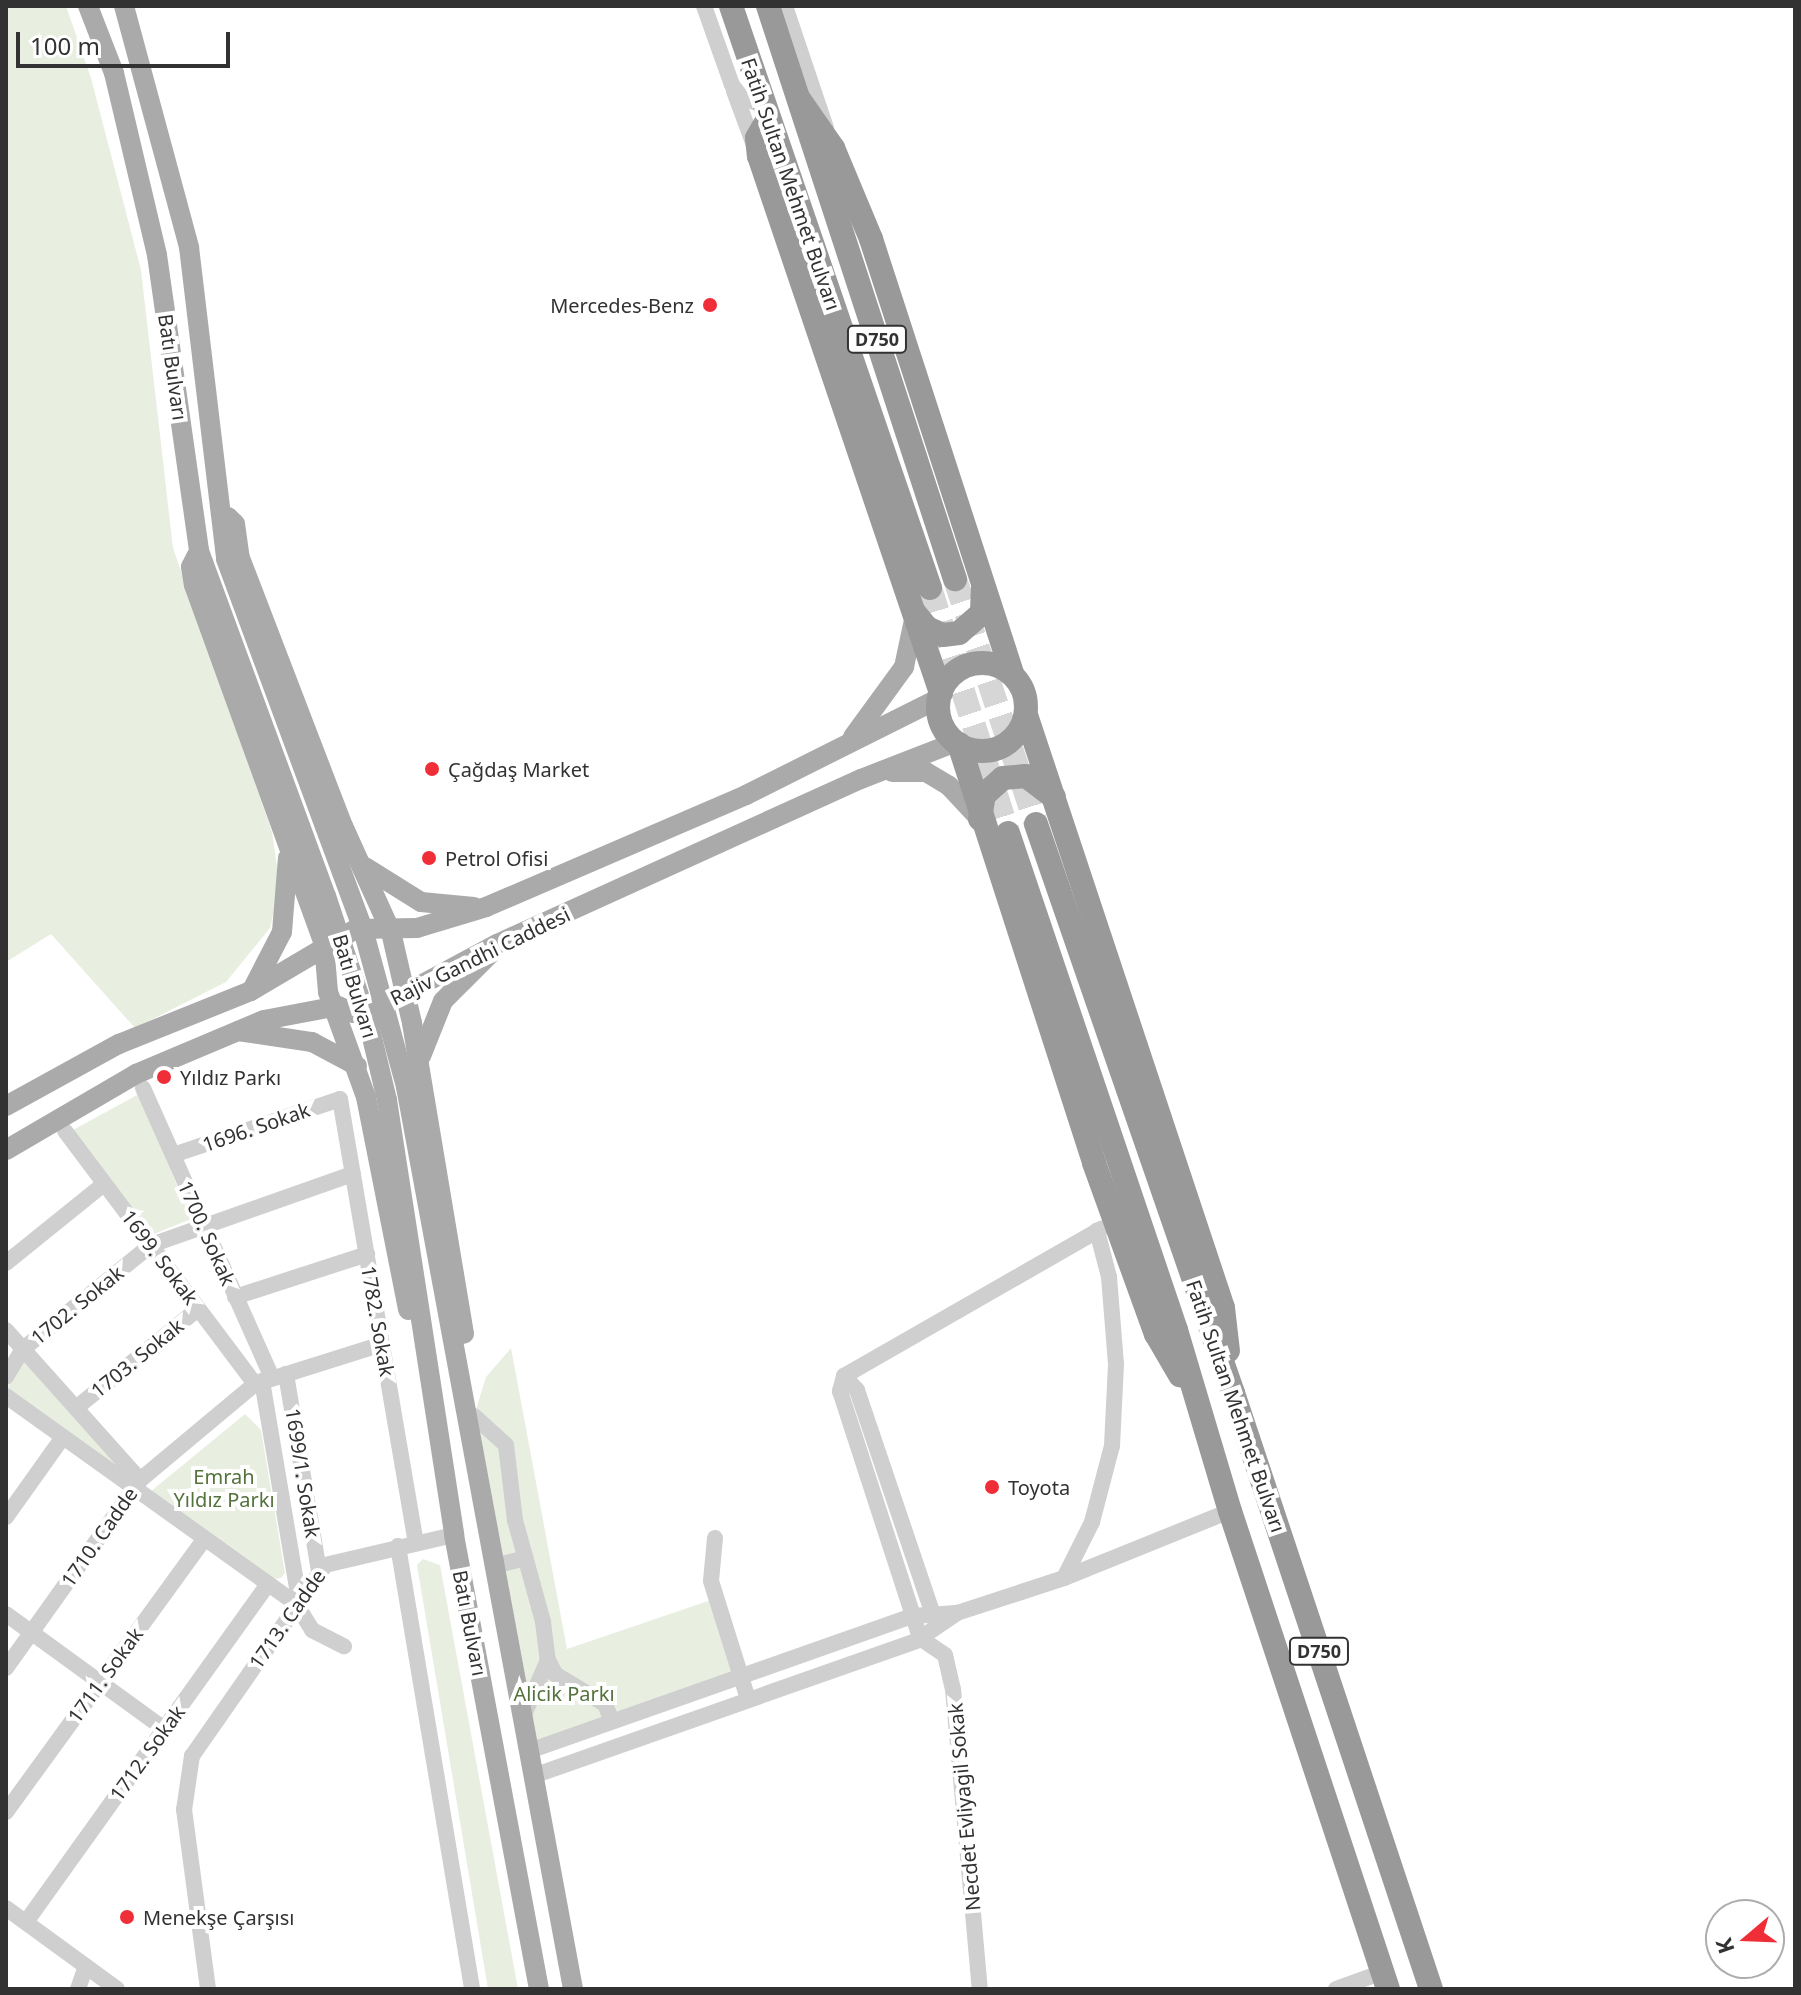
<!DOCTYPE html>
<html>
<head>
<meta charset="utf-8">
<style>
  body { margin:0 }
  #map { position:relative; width:1801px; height:1995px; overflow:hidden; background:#fff; font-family:"Noto Sans",sans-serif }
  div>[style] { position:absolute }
  .green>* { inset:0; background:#e8efe0 }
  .highway-tunnel>* { height:24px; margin-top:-12px; transform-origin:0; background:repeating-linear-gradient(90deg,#d6d6d6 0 24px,transparent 0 36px) }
  .minor>* { height:16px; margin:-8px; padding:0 8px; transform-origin:8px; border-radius:8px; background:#cfcfcf }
  .major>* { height:20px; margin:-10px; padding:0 10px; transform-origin:10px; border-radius:10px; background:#aaa }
  .highway>* { height:24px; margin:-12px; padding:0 12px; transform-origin:12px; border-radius:12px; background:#999 }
  .highway>.ring { margin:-12px; padding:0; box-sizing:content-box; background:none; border:24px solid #999; border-radius:50% }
  .dots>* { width:22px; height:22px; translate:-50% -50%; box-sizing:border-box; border:4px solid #fff; border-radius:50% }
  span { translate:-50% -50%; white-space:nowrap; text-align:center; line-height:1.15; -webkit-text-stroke:8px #fff; paint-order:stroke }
  .shield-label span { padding:2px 6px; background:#fff; border:2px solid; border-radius:6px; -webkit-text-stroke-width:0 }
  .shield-label { font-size:18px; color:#323232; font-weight:700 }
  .street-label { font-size:20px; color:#323232 }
  .poi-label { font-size:20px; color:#323232 }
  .right { translate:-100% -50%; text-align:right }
  .left { translate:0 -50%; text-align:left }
  .park-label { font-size:20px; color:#54723c }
  .frame { position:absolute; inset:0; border:8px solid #323232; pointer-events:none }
  .north { position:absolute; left:1705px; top:1899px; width:80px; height:80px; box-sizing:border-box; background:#fff; border:2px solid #adadad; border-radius:50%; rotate:251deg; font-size:22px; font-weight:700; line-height:32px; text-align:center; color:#323232 }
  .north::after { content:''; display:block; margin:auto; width:28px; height:36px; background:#f02e38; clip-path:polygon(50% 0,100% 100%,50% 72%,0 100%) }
  .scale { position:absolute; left:16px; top:32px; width:214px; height:36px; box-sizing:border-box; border:4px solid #323232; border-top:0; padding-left:10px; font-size:24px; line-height:28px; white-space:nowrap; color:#323232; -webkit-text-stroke:6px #fff; paint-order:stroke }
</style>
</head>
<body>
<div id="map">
  <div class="green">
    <i style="clip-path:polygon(6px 6px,66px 6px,91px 78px,141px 270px,173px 548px,272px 832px,280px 887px,270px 928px,226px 982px,135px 1028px,51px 934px,6px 962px)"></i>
    <i style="clip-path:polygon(139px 1094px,191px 1219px,149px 1236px,71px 1131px)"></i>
    <i style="clip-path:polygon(511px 1348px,567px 1649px,714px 1599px,741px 1677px,529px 1751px,474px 1416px,486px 1377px)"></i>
    <i style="clip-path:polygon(23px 1358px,124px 1474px,6px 1391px)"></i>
    <i style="clip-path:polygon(245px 1414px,261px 1430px,285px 1573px,281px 1578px,274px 1579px,150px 1492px)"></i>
    <i style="clip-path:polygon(423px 1559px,440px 1565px,518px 1989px,488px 1989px,417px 1565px)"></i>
  </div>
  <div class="highway-tunnel">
    <i style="left:955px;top:579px;width:258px;rotate:71.7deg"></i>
    <i style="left:930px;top:588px;width:257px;rotate:72.3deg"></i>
  </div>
  <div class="minor">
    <i style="left:704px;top:6px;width:84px;rotate:70.5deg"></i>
    <i style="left:732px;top:85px;width:16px;rotate:52deg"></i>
    <i style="left:742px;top:98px;width:22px;rotate:18deg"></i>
    <i style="left:785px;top:6px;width:129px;rotate:71.4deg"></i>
    <i style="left:734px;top:91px;width:61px;rotate:69.8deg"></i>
    <i style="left:143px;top:1088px;width:317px;rotate:66deg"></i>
    <i style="left:65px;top:1131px;width:316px;rotate:53.1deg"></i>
    <i style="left:173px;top:1155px;width:176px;rotate:-18.5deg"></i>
    <i style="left:340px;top:1099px;width:450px;rotate:80.3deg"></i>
    <i style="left:6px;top:1263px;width:126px;rotate:-38.9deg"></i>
    <i style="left:235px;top:1297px;width:139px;rotate:-18deg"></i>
    <i style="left:6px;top:1330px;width:201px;rotate:48.2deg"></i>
    <i style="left:286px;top:1374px;width:200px;rotate:80.5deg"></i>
    <i style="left:844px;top:1376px;width:16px;rotate:105deg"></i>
    <i style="left:840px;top:1391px;width:237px;rotate:72deg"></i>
    <i style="left:913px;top:1616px;width:23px;rotate:72deg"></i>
    <i style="left:920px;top:1638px;width:30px;rotate:34deg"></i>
    <i style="left:945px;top:1655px;width:35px;rotate:77deg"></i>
    <i style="left:953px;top:1689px;width:301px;rotate:84.9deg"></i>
    <i style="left:844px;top:1376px;width:297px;rotate:-29.8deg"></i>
    <i style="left:844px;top:1376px;width:19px;rotate:47deg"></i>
    <i style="left:857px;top:1390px;width:247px;rotate:71.3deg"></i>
    <i style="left:6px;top:1377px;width:33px;rotate:-59deg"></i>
    <i style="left:23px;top:1349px;width:165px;rotate:-39.1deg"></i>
    <i style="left:151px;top:1245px;width:214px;rotate:-19.4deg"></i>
    <i style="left:262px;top:1381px;width:221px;rotate:80.4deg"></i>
    <i style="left:6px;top:1396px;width:357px;rotate:35.6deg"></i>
    <i style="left:296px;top:1604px;width:31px;rotate:58deg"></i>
    <i style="left:312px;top:1630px;width:36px;rotate:27deg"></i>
    <i style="left:76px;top:1408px;width:157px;rotate:-39.1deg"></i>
    <i style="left:474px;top:1416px;width:43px;rotate:42.2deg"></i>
    <i style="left:506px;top:1445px;width:76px;rotate:83.2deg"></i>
    <i style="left:515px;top:1520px;width:106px;rotate:74.6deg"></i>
    <i style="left:543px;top:1622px;width:38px;rotate:83deg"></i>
    <i style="left:548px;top:1660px;width:16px;rotate:63deg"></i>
    <i style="left:555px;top:1674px;width:58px;rotate:31deg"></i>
    <i style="left:605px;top:1704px;width:18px;rotate:68deg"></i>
    <i style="left:6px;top:1517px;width:98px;rotate:-54.5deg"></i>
    <i style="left:715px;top:1538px;width:43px;rotate:95.3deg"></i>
    <i style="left:711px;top:1581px;width:124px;rotate:72.6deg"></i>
    <i style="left:398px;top:1546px;width:449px;rotate:80.5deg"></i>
    <i style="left:494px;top:1566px;width:32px;rotate:-14deg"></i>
    <i style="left:1064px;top:1578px;width:63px;rotate:-63.4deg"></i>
    <i style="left:1092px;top:1522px;width:79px;rotate:-75.3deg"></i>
    <i style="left:1112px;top:1446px;width:82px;rotate:-87.2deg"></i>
    <i style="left:1116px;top:1364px;width:87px;rotate:-94.6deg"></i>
    <i style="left:1109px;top:1277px;width:48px;rotate:-104.6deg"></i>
    <i style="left:6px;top:1614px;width:195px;rotate:36deg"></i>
    <i style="left:6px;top:1668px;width:231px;rotate:-54.5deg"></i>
    <i style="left:140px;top:1480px;width:150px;rotate:-39.9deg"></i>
    <i style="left:255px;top:1384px;width:133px;rotate:-17.5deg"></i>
    <i style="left:523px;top:1717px;width:62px;rotate:-66.3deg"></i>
    <i style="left:529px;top:1751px;width:407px;rotate:-19.4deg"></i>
    <i style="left:913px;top:1616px;width:43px;rotate:-4deg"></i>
    <i style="left:533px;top:1776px;width:406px;rotate:-19.4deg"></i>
    <i style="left:916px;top:1641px;width:50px;rotate:-34.3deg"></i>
    <i style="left:957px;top:1613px;width:113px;rotate:-18.1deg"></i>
    <i style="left:1064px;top:1578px;width:179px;rotate:-22deg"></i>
    <i style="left:6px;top:1812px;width:337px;rotate:-54deg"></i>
    <i style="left:6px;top:1908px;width:137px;rotate:36.1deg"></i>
    <i style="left:26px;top:1922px;width:416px;rotate:-54.4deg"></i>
    <i style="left:78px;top:1989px;width:24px;rotate:-71deg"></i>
    <i style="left:208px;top:1989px;width:181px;rotate:-97.6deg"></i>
    <i style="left:184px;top:1810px;width:55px;rotate:-81.6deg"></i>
    <i style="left:192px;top:1756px;width:233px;rotate:-55.1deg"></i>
    <i style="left:325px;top:1565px;width:132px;rotate:-13.1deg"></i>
    <i style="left:1336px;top:1989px;width:50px;rotate:-19.9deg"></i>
  </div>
  <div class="major">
    <i style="left:88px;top:6px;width:72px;rotate:68.8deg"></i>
    <i style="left:114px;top:73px;width:187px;rotate:76.7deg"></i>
    <i style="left:157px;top:255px;width:299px;rotate:81.9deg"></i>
    <i style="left:199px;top:551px;width:368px;rotate:69.8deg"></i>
    <i style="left:326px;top:896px;width:136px;rotate:71.6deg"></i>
    <i style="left:369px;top:1025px;width:77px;rotate:76.5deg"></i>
    <i style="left:387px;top:1100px;width:440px;rotate:81.2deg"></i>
    <i style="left:454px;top:1535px;width:462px;rotate:79.4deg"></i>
    <i style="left:124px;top:6px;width:250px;rotate:74.9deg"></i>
    <i style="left:189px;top:247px;width:314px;rotate:83.2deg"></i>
    <i style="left:226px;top:559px;width:399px;rotate:69.7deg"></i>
    <i style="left:364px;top:933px;width:160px;rotate:74.7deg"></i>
    <i style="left:406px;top:1087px;width:917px;rotate:79.51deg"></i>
    <i style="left:228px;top:517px;width:10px;rotate:45deg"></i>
    <i style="left:235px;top:524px;width:34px;rotate:82deg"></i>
    <i style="left:240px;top:558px;width:287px;rotate:69deg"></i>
    <i style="left:343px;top:826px;width:116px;rotate:65.6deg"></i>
    <i style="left:391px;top:932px;width:93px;rotate:77deg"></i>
    <i style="left:412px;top:1023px;width:315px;rotate:80.5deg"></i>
    <i style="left:197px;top:555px;width:13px;rotate:117deg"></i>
    <i style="left:191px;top:567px;width:18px;rotate:81deg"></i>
    <i style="left:194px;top:585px;width:383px;rotate:70.1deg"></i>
    <i style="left:324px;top:945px;width:47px;rotate:85.1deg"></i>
    <i style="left:328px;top:992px;width:112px;rotate:70.1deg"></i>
    <i style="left:366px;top:1097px;width:217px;rotate:78.8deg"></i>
    <i style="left:853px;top:737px;width:87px;rotate:-53.9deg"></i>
    <i style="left:904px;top:667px;width:48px;rotate:-78deg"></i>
    <i style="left:892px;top:772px;width:34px"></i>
    <i style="left:926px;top:772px;width:27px;rotate:31deg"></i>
    <i style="left:949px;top:786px;width:45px;rotate:46.8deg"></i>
    <i style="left:365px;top:867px;width:66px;rotate:32deg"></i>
    <i style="left:421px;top:902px;width:53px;rotate:5.4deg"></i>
    <i style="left:252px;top:990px;width:65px;rotate:-62.7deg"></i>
    <i style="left:282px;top:932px;width:74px;rotate:-85.4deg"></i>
    <i style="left:238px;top:1031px;width:75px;rotate:8.5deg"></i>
    <i style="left:312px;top:1042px;width:51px;rotate:28.1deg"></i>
    <i style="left:421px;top:1056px;width:59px;rotate:-68.2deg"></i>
    <i style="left:443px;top:1001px;width:68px;rotate:-45deg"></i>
    <i style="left:6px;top:1106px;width:129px;rotate:-28.8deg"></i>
    <i style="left:119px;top:1044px;width:142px;rotate:-21.9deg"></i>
    <i style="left:251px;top:991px;width:122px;rotate:-30.6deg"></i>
    <i style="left:356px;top:929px;width:61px;rotate:-0.9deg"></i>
    <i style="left:417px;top:928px;width:72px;rotate:-16.9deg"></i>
    <i style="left:486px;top:907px;width:283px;rotate:-23.3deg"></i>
    <i style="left:746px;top:795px;width:215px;rotate:-26.6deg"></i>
    <i style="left:6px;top:1150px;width:151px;rotate:-30.3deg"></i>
    <i style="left:136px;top:1074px;width:139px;rotate:-22.9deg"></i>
    <i style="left:264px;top:1020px;width:75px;rotate:-10.7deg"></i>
    <i style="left:338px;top:1006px;width:17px;rotate:24deg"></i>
    <i style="left:354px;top:1013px;width:25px;rotate:-12deg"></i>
    <i style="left:378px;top:1008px;width:135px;rotate:-28.3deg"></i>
    <i style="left:497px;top:944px;width:400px;rotate:-24.4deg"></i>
    <i style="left:861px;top:779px;width:102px;rotate:-21.3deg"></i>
  </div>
  <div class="highway">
    <i style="left:731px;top:6px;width:615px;rotate:71.12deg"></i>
    <i style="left:768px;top:6px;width:603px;rotate:71.93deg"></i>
    <i style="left:799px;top:99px;width:60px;rotate:55.2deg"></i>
    <i style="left:833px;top:148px;width:99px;rotate:67.3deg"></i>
    <i style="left:871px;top:239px;width:457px;rotate:72deg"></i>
    <i style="left:768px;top:119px;width:22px;rotate:120deg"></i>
    <i style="left:757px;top:138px;width:18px;rotate:84deg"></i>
    <i style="left:759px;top:156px;width:567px;rotate:71.28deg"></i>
    <i style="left:914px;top:612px;width:21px;rotate:51deg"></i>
    <i style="left:927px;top:628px;width:17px;rotate:24deg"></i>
    <i style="left:943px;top:635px;width:16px;rotate:-7deg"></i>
    <i style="left:959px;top:633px;width:30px;rotate:-41deg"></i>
    <i style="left:982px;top:613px;width:25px;rotate:-88deg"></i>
    <i class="ring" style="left:938px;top:663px;width:64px;height:64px"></i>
    <i style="left:1026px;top:715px;width:625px;rotate:71.62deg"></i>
    <i style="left:1223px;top:1308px;width:43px;rotate:83.4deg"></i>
    <i style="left:959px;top:744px;width:440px;rotate:72.1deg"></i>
    <i style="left:1094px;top:1163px;width:182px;rotate:70.1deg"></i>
    <i style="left:1156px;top:1334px;width:48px;rotate:59.7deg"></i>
    <i style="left:980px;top:819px;width:24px;rotate:-81deg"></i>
    <i style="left:984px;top:795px;width:25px;rotate:-42deg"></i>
    <i style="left:1003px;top:778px;width:23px;rotate:-5deg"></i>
    <i style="left:1026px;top:776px;width:35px;rotate:37deg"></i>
    <i style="left:1036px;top:824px;width:602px;rotate:70.9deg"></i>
    <i style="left:1233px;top:1393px;width:628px;rotate:71.62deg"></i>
    <i style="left:1008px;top:833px;width:525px;rotate:71.32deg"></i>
    <i style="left:1176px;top:1330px;width:189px;rotate:73.4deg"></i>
    <i style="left:1230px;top:1511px;width:503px;rotate:71.71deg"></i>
  </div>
  <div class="dots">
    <i style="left:710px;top:305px;background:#f02e38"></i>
    <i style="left:432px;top:769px;background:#f02e38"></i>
    <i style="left:429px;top:858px;background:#f02e38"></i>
    <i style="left:164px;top:1077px;background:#f02e38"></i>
    <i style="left:992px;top:1487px;background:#f02e38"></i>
    <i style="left:127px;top:1917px;background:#f02e38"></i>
  </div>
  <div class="shield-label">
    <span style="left:877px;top:339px">D750</span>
    <span style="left:1319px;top:1651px">D750</span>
  </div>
  <div class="street-label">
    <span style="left:791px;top:184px;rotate:71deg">Fatih Sultan Mehmet Bulvarı</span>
    <span style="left:173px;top:367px;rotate:82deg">Batı Bulvarı</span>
    <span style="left:480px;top:956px;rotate:-26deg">Rajiv Gandhi Caddesi</span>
    <span style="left:355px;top:986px;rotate:73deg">Batı Bulvarı</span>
    <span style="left:256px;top:1127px;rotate:-19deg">1696. Sokak</span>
    <span style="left:207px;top:1233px;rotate:66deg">1700. Sokak</span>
    <span style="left:160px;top:1257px;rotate:53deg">1699. Sokak</span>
    <span style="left:77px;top:1305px;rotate:-39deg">1702. Sokak</span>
    <span style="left:378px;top:1321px;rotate:80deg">1782. Sokak</span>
    <span style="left:137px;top:1358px;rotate:-39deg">1703. Sokak</span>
    <span style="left:1236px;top:1406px;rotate:71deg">Fatih Sultan Mehmet Bulvarı</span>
    <span style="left:303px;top:1473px;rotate:81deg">1699/1. Sokak</span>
    <span style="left:99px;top:1537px;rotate:-55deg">1710. Cadde</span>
    <span style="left:287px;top:1619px;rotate:-55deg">1713. Cadde</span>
    <span style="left:470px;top:1623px;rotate:79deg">Batı Bulvarı</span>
    <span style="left:105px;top:1675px;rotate:-54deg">1711. Sokak</span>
    <span style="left:147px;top:1753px;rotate:-54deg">1712. Sokak</span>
    <span style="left:964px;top:1807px;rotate:-95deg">Necdet Evliyagil Sokak</span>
  </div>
  <div class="poi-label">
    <span class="right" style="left:694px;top:305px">Mercedes-Benz</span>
    <span class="left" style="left:448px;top:769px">Çağdaş Market</span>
    <span class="left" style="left:445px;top:858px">Petrol Ofisi</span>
    <span class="left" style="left:180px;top:1077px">Yıldız Parkı</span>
    <span class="left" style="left:1008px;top:1487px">Toyota</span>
    <span class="left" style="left:143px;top:1917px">Menekşe Çarşısı</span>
  </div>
  <div class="park-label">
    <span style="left:224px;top:1488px">Emrah<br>Yıldız Parkı</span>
    <span style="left:564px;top:1693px">Alicik Parkı</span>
  </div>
  <div class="frame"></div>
  <div class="north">K</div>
  <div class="scale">100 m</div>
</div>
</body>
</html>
